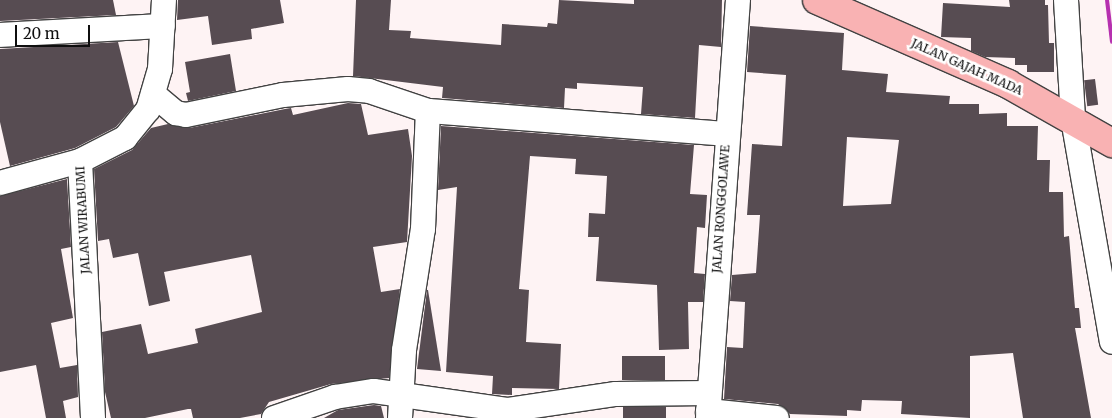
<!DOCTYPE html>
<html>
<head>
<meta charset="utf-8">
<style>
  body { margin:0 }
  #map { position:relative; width:1112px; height:418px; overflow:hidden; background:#fef3f4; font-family:Merriweather,serif }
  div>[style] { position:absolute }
  .building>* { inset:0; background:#574c52; transform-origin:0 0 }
  .roads { filter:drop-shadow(1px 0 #424242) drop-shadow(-1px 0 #424242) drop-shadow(0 1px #424242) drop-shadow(0 -1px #424242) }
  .street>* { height:24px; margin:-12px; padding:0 12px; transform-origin:12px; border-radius:12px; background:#fff }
  .secondary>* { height:28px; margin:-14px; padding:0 14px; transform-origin:14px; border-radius:14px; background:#f9b2b3 }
  .rail>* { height:4px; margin:-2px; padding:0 2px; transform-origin:2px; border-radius:2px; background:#b630af }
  span { translate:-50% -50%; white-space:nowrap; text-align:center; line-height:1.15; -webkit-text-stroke:5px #fff; paint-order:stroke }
  .street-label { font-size:12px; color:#0f0f0f }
  .scale { position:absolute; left:15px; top:25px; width:75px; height:22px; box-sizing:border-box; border:2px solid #0f0f0f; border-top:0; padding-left:6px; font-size:15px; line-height:18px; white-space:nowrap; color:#0f0f0f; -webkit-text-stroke:4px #fff; paint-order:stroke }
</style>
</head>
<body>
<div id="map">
  <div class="building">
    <i style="clip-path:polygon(0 0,113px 0,116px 15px,0 21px)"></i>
    <i style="clip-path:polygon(178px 0,280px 0,284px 23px,251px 29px,252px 39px,212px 45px,208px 16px,177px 20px)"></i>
    <i style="clip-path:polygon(356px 0,391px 0,389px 30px,411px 31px,410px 38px,501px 45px,502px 24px,547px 27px,548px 23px,557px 24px,559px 0,634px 4px,634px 0,722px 0,721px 47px,699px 45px,695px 118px,641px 114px,643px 87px,577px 83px,577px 89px,565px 88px,564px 108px,442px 98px,443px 87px,353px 76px)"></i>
    <i style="clip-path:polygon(1009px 0,1045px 0,1045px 5px,1048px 5px,1049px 43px,1054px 43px,1054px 72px,1027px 72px,1027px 65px,1015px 65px,1015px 58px,985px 57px,971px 51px,971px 38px,941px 37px,943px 3px,1010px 7px)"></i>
    <i style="clip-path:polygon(evenodd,750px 26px,844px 33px,842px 70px,888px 74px,886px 92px,950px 96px,949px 104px,979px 104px,979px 114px,1007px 113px,1007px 126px,1038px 126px,1037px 160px,1050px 160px,1049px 192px,1063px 192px,1064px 237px,1069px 236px,1075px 308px,1079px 308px,1081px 328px,1075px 328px,1091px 418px,1023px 418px,1013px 353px,970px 356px,970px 418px,901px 414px,902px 401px,862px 400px,861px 411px,847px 410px,847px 416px,790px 414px,778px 404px,724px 399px,727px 347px,743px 348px,745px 302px,730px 301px,732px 275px,756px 273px,760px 215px,747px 215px,752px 144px,782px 146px,786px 75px,747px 72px,750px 26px,847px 137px,899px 140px,891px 204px,843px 206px,847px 137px)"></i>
    <i style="clip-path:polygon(118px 42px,134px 106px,116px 127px,75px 148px,10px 166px,0 122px,0 49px)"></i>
    <i style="clip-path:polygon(230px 54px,236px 91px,188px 101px,186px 93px,190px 92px,185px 62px)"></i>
    <i style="left:1095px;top:79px;width:26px;height:11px;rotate:83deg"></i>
    <i style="clip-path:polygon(348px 103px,361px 104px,368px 135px,408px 129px,412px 156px,407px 242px,373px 247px,381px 292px,400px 289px,389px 378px,331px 384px,269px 402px,261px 414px,240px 418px,193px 418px,191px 409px,188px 409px,145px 418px,111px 418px,105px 392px,102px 332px,141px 324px,148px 354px,198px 343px,195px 329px,262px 312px,251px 255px,164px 272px,170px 301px,149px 306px,138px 253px,113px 258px,109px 239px,98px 241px,94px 169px,132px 150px,151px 128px,168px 124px,189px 128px,285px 109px,291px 108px,293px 115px)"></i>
    <i style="clip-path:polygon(441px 126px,694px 145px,690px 194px,707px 195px,705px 228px,697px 227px,694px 273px,705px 274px,703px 302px,688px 302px,689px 349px,659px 350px,657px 285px,596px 281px,599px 237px,588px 237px,589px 213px,605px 214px,607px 176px,575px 174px,576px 159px,530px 156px,519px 289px,529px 290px,526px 342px,561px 344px,559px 389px,512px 388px,512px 395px,492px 394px,493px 376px,446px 372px,457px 187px,438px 190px)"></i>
    <i style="clip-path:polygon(67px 179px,71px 247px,61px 249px,73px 318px,51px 323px,60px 368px,77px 365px,78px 397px,63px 401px,66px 418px,46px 418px,36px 365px,0 372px,0 196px)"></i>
    <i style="clip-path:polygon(427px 290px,428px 290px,441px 371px,417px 369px)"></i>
    <i style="left:622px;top:356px;width:43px;height:24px"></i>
    <i style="clip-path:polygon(374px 405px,381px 406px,384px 418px,324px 418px,338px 410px)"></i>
    <i style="left:666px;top:407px;width:11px;height:43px;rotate:90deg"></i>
  </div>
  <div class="roads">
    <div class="street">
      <i style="left:1066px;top:0;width:119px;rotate:86.6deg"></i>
      <i style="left:1073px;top:119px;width:226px;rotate:80.1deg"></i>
      <i style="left:0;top:35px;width:163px;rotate:-3.2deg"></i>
      <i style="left:153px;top:94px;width:30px;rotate:40deg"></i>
      <i style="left:176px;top:113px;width:10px;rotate:11deg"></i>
      <i style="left:186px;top:115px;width:99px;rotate:-11.7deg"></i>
      <i style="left:283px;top:95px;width:65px;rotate:-5.3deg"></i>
      <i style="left:348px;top:89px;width:21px;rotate:5deg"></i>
      <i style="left:369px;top:91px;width:62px;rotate:18.7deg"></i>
      <i style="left:428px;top:111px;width:299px;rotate:4.4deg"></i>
      <i style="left:0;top:183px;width:83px;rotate:-15.4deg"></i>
      <i style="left:708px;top:411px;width:69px;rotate:5.8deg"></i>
      <i style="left:93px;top:418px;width:257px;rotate:-92.9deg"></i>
      <i style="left:80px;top:161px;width:51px;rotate:-27.1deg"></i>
      <i style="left:125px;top:138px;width:36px;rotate:-51deg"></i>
      <i style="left:148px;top:110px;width:43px;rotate:-73.7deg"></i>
      <i style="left:160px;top:69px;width:69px;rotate:-86.7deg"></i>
      <i style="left:274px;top:418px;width:65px;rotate:-19deg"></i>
      <i style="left:335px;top:397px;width:39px;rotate:-9deg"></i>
      <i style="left:374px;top:391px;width:134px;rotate:8.1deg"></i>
      <i style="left:507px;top:410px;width:110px;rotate:-8.4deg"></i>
      <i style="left:616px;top:394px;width:93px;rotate:-0.6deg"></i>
      <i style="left:400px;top:418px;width:68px;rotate:-86.6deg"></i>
      <i style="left:404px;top:350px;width:122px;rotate:-81.1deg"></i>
      <i style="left:423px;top:229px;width:118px;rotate:-87.6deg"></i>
      <i style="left:708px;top:418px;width:419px;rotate:-85.9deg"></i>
    </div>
    <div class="secondary">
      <i style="left:817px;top:0;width:209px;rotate:23.7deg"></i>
      <i style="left:1008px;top:84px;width:120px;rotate:29.6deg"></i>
    </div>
  </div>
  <div class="rail">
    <i style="left:1107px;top:0;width:42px;rotate:83.2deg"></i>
  </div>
  <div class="street-label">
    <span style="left:967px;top:67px;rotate:24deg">JALAN GAJAH MADA</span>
    <span style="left:721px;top:209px;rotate:-86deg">JALAN RONGGOLAWE</span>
    <span style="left:83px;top:220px;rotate:-93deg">JALAN WIRABUMI</span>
  </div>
  <div class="scale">20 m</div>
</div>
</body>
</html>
